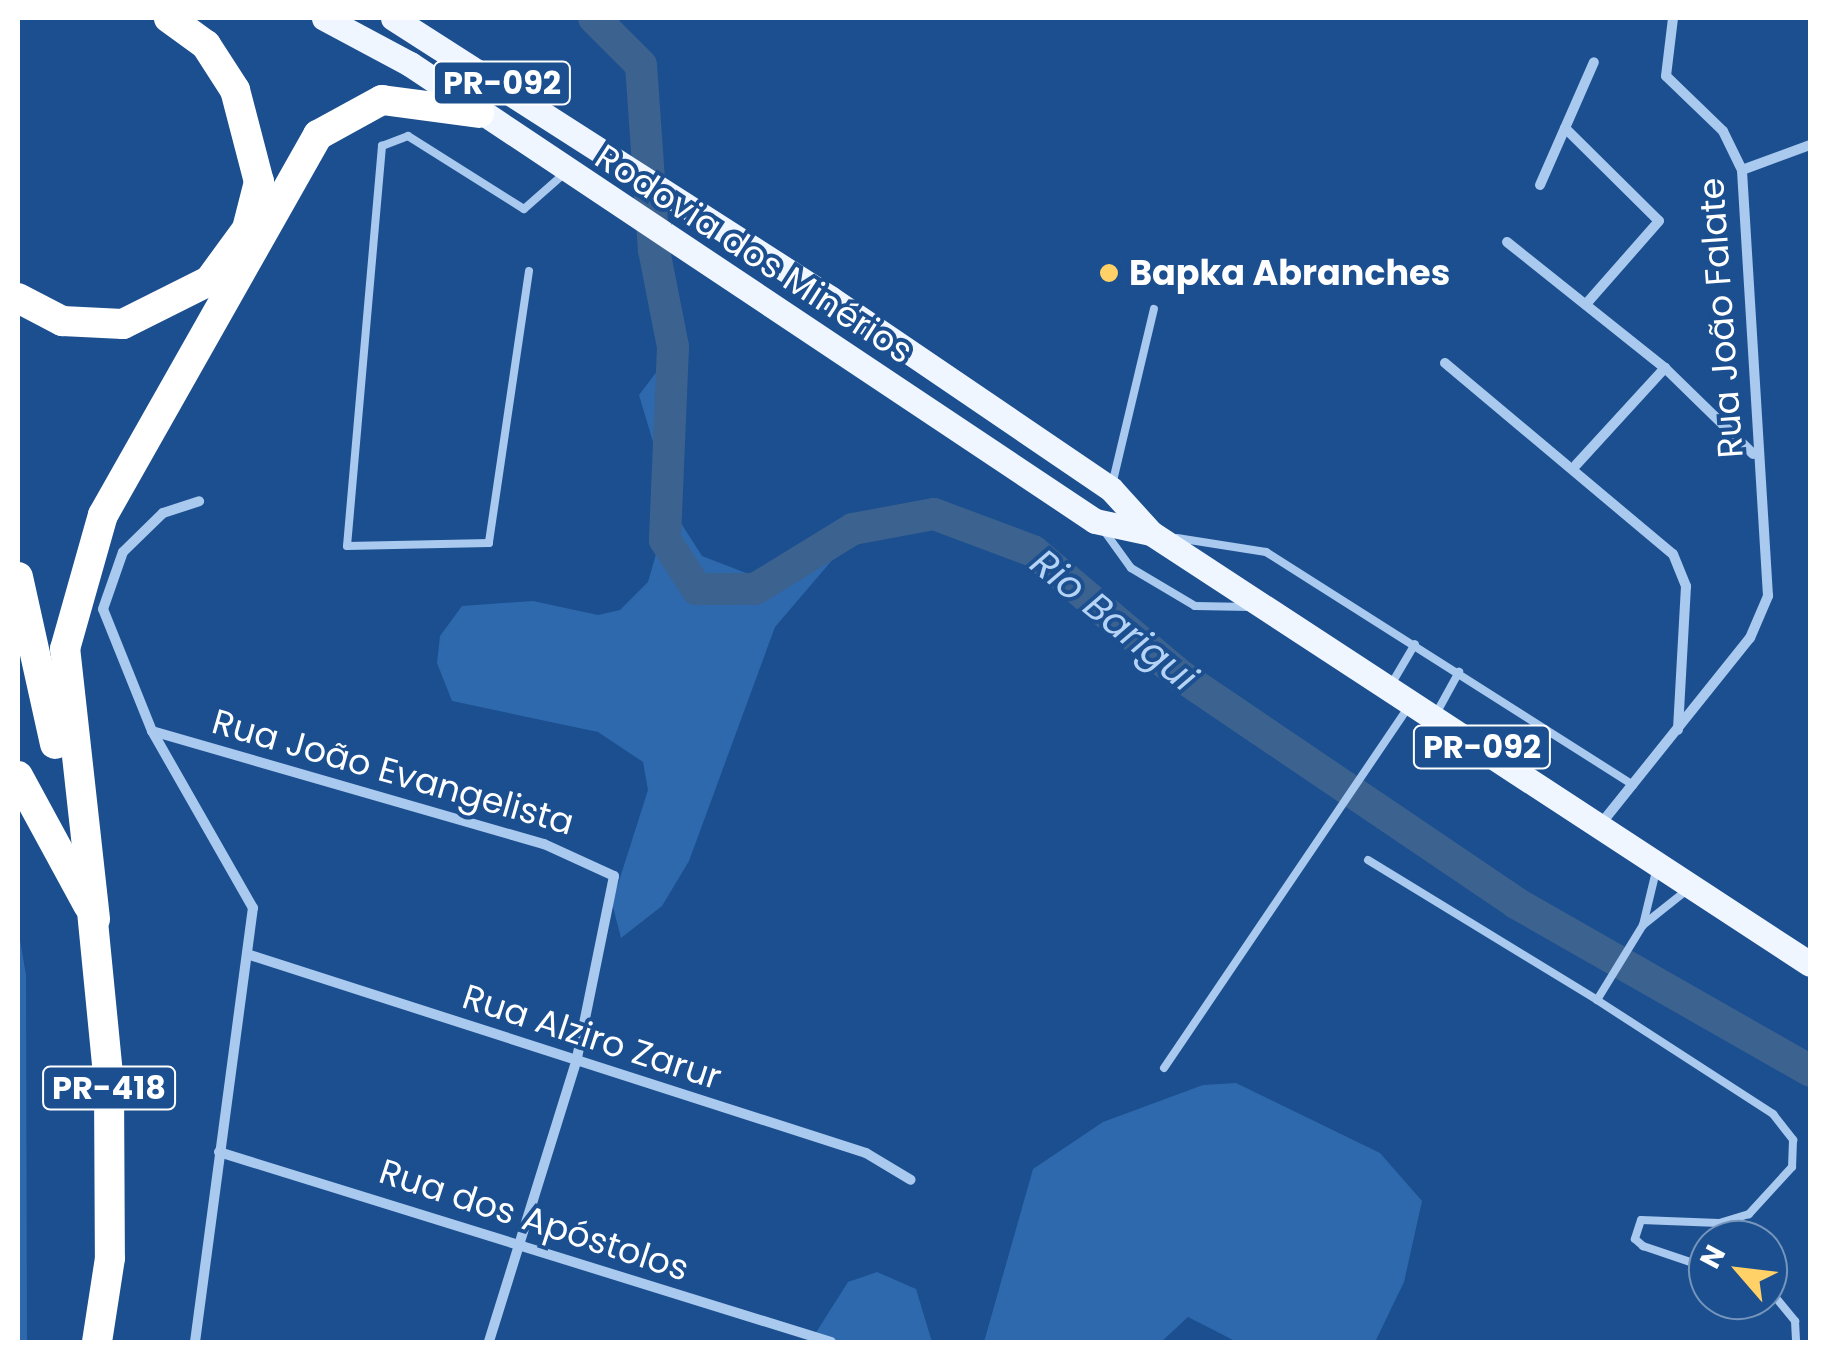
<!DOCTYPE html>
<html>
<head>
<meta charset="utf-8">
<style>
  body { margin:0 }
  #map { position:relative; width:1828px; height:1360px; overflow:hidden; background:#1b4f8f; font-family:Poppins,sans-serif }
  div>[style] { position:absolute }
  .green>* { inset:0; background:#2e69ad }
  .river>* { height:32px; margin:-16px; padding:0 16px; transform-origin:16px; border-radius:16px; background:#3c6290 }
  .lane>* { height:8px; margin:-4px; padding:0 4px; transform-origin:4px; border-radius:4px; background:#a9c9ee }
  .street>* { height:10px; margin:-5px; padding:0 5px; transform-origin:5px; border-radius:5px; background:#a9c9ee }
  .primary>* { height:25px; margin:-12.5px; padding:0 12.5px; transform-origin:12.5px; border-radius:12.5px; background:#f0f6ff }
  .highway>* { height:30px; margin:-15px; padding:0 15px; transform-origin:15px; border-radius:15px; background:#fff }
  .dots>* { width:28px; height:28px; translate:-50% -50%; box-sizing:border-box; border:5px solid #1b4f8f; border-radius:50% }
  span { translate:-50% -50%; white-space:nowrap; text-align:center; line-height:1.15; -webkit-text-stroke:8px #1b4f8f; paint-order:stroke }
  .shield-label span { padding:2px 8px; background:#1b4f8f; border:2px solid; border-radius:8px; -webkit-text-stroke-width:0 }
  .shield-label { font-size:32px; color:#fff; font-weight:700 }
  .street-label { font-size:35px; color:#fff }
  .poi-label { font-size:35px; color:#fff; font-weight:700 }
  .left { translate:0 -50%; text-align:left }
  .water-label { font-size:38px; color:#b5d3f5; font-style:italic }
  .frame { position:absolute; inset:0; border:20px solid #fff; pointer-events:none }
  .north { position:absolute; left:1688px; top:1220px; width:100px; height:100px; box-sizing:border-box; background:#1b4f8f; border:2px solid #7695bc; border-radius:50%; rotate:298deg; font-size:28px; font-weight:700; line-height:40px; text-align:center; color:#fff }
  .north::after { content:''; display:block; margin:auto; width:35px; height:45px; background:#ffd166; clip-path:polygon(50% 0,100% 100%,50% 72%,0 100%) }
</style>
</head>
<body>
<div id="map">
  <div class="green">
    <i style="clip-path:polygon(683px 363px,672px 509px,702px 556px,759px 578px,869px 517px,775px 627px,689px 861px,662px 906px,621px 938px,612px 903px,648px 790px,643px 762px,598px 732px,452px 701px,437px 663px,440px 636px,462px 606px,533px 601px,598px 615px,620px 610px,648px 582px,671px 502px,639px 395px,661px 366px)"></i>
    <i style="clip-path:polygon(18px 928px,26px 975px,27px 1342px,18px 1342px)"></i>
    <i style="clip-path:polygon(1236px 1083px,1380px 1153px,1422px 1201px,1404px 1282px,1375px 1342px,1237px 1342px,1188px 1317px,1161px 1342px,984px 1342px,1033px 1169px,1103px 1122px,1203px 1085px)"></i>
    <i style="clip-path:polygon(877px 1272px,916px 1289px,932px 1342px,810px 1342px,848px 1282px)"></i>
  </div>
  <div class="river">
    <i style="left:594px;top:18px;width:66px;rotate:45deg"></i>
    <i style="left:641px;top:65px;width:185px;rotate:86deg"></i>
    <i style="left:654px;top:250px;width:99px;rotate:78.9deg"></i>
    <i style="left:673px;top:347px;width:193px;rotate:92.4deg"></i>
    <i style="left:665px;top:540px;width:59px;rotate:56.9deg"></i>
    <i style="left:697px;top:589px;width:58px"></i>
    <i style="left:755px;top:589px;width:115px;rotate:-31.5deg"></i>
    <i style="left:853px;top:529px;width:82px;rotate:-10.5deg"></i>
    <i style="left:934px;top:514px;width:106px;rotate:20.5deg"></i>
    <i style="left:1033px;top:551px;width:194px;rotate:40.2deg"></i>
    <i style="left:1181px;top:676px;width:405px;rotate:34.1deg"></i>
    <i style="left:1516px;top:903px;width:339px;rotate:29.7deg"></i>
  </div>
  <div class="lane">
    <i style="left:529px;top:271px;width:275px;rotate:98.4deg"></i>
    <i style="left:489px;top:543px;width:142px;rotate:178.8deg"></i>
    <i style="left:347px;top:546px;width:402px;rotate:-85deg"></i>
    <i style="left:382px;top:146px;width:28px;rotate:-21deg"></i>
    <i style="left:408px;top:136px;width:137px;rotate:32.2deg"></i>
    <i style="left:524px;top:209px;width:56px;rotate:-41.4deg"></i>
    <i style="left:1112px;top:485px;width:181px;rotate:-76.6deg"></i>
    <i style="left:1105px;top:532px;width:44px;rotate:54.2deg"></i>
    <i style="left:1131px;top:568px;width:74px;rotate:30.7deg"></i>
    <i style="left:1195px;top:606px;width:55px;rotate:1deg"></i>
    <i style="left:1177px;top:538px;width:90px;rotate:8.9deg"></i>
    <i style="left:1266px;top:552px;width:435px;rotate:32.4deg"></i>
    <i style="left:1392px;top:683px;width:45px;rotate:-59.5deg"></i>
    <i style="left:1437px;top:712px;width:46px;rotate:-61.2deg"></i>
    <i style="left:1368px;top:860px;width:268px;rotate:31.4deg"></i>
    <i style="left:1657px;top:867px;width:60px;rotate:103.6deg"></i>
    <i style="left:1643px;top:925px;width:88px;rotate:121.5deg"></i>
    <i style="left:1597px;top:1000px;width:210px;rotate:32.9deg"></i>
    <i style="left:1773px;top:1114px;width:33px;rotate:52deg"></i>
    <i style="left:1793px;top:1140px;width:27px;rotate:92deg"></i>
    <i style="left:1792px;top:1167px;width:64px;rotate:132.5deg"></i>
    <i style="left:1749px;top:1214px;width:31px;rotate:163deg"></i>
    <i style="left:1719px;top:1223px;width:78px;rotate:-177.8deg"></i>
    <i style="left:1641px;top:1220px;width:20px;rotate:108deg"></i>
    <i style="left:1635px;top:1239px;width:11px;rotate:41deg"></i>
    <i style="left:1643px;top:1246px;width:69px;rotate:18.7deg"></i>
    <i style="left:1643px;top:925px;width:56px;rotate:-38.5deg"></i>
    <i style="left:1164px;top:1068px;width:436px;rotate:-55.9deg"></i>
    <i style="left:1768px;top:1288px;width:43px;rotate:50.7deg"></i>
    <i style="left:1795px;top:1321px;width:21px;rotate:87deg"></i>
  </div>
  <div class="street">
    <i style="left:1565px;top:128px;width:132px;rotate:44.7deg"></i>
    <i style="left:1659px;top:221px;width:111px;rotate:131.3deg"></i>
    <i style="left:1742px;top:170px;width:72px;rotate:-20.2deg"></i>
    <i style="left:1540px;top:185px;width:134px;rotate:-66.3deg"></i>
    <i style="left:1507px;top:242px;width:202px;rotate:38.6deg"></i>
    <i style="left:1665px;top:368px;width:123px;rotate:44.3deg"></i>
    <i style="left:1445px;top:363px;width:297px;rotate:40deg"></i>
    <i style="left:1673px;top:554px;width:35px;rotate:68deg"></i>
    <i style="left:1686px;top:586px;width:144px;rotate:93.2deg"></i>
    <i style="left:1576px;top:465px;width:132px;rotate:-47.5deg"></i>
    <i style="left:152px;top:731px;width:408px;rotate:16.1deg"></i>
    <i style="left:544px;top:844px;width:77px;rotate:24.6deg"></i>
    <i style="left:614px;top:876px;width:190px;rotate:101.5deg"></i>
    <i style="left:576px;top:1062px;width:293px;rotate:107.3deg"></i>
    <i style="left:1600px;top:825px;width:240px;rotate:-51.3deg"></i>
    <i style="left:1750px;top:638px;width:46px;rotate:-66.8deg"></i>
    <i style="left:1768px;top:596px;width:427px;rotate:-93.5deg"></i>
    <i style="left:1742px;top:170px;width:43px;rotate:-116deg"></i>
    <i style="left:1723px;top:131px;width:79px;rotate:-136deg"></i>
    <i style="left:1666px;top:76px;width:58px;rotate:-83.1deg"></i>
    <i style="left:250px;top:955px;width:647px;rotate:17.82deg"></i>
    <i style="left:866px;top:1153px;width:52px;rotate:31deg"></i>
    <i style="left:219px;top:1152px;width:641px;rotate:17.25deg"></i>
    <i style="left:195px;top:1342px;width:438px;rotate:-82.4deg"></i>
    <i style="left:253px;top:908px;width:204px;rotate:-119.7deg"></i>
    <i style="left:152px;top:731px;width:131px;rotate:-111.9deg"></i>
    <i style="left:103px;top:609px;width:60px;rotate:-70.7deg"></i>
    <i style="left:123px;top:552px;width:56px;rotate:-44.3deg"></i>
    <i style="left:163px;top:513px;width:38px;rotate:-18deg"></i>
  </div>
  <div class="primary">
    <i style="left:324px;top:18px;width:98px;rotate:28.1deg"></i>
    <i style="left:410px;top:64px;width:823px;rotate:33.71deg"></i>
    <i style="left:1095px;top:521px;width:57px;rotate:12.1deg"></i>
    <i style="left:393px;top:18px;width:519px;rotate:32.65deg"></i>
    <i style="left:830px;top:298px;width:340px;rotate:34.2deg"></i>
    <i style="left:1111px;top:489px;width:59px;rotate:47.7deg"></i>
    <i style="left:1151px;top:533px;width:787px;rotate:33.19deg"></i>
  </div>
  <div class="highway">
    <i style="left:18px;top:298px;width:50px;rotate:27.6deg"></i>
    <i style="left:62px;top:321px;width:61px;rotate:2.8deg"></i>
    <i style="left:123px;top:324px;width:96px;rotate:-26.6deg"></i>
    <i style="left:209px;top:281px;width:64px;rotate:-53.8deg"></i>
    <i style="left:247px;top:229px;width:49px;rotate:-75.7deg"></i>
    <i style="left:259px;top:182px;width:95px;rotate:-104.6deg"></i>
    <i style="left:235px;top:90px;width:54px;rotate:-122.8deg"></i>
    <i style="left:206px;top:45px;width:46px;rotate:-143.9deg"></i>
    <i style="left:18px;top:577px;width:171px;rotate:77.5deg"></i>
    <i style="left:18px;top:776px;width:147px;rotate:61.5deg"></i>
    <i style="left:91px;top:901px;width:185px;rotate:84.4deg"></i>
    <i style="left:109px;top:1085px;width:173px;rotate:89.7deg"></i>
    <i style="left:110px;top:1258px;width:85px;rotate:98.8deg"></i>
    <i style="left:95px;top:919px;width:272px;rotate:-96.3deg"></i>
    <i style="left:65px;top:649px;width:139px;rotate:-74.2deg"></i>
    <i style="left:103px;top:515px;width:437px;rotate:-60.5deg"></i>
    <i style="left:318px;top:135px;width:73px;rotate:-28.7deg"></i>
    <i style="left:382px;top:100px;width:98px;rotate:7.6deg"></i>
  </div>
  <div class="dots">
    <i style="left:1109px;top:273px;background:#ffd166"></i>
  </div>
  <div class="shield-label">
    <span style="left:502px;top:83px">PR-092</span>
    <span style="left:1482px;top:747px">PR-092</span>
    <span style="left:109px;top:1088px">PR-418</span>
  </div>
  <div class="street-label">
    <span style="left:754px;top:254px;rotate:33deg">Rodovia dos Minérios</span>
    <span style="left:1721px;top:318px;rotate:-94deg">Rua João Falate</span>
    <span style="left:393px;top:772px;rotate:16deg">Rua João Evangelista</span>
    <span style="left:592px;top:1037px;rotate:18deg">Rua Alziro Zarur</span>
    <span style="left:534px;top:1220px;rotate:18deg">Rua dos Apóstolos</span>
  </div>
  <div class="poi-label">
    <span class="left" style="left:1129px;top:273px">Bapka Abranches</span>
  </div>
  <div class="water-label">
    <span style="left:1114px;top:620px;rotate:39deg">Rio Barigui</span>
  </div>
  <div class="frame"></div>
  <div class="north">N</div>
</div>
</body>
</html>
